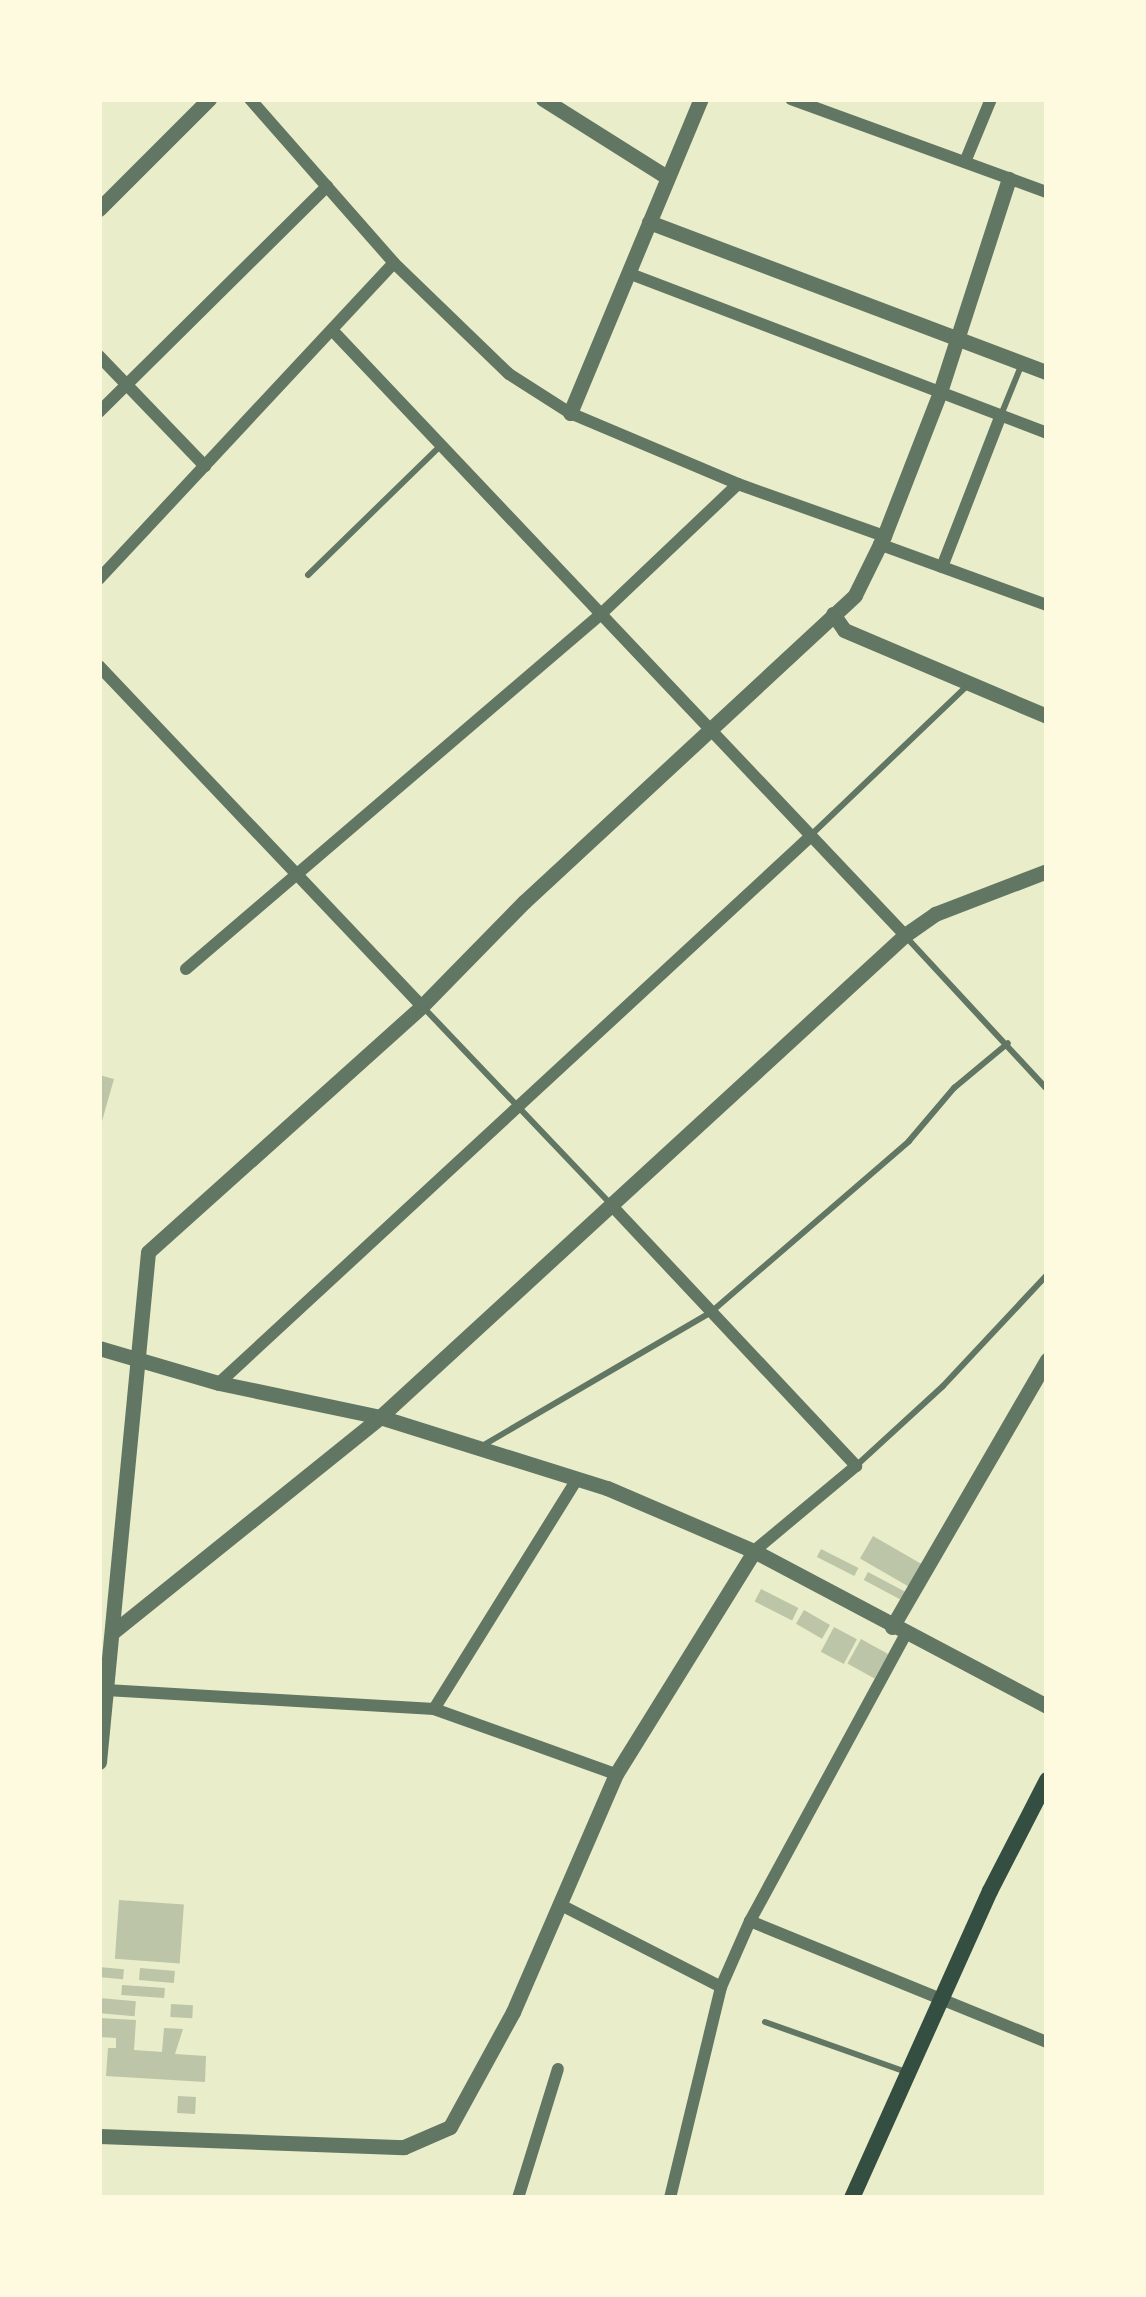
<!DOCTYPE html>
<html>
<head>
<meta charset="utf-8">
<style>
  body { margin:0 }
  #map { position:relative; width:1146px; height:2297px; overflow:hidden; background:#e9edc9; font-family:Raleway,sans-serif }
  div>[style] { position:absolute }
  .building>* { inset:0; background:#bcc5a7; transform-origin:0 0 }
  .service>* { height:6px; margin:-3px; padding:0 3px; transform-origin:3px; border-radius:3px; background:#617663 }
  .minor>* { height:12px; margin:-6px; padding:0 6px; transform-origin:6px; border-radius:6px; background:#617663 }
  .tertiary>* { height:15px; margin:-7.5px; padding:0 7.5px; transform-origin:7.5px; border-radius:7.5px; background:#617663 }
  .secondary>* { height:16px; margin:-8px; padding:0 8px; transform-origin:8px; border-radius:8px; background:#344e41 }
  span { translate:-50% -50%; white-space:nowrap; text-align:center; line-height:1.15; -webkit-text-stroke:12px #fefae0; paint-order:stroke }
  .frame { position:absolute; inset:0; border:102px solid #fefae0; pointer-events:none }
</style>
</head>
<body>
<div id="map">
  <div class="building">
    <i style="clip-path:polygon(99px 1075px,114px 1079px,100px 1128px,99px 1128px)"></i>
    <i style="left:873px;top:1536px;width:56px;height:26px;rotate:30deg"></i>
    <i style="left:821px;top:1549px;width:42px;height:9px;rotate:27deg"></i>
    <i style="left:868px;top:1572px;width:42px;height:9px;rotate:28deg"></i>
    <i style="left:761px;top:1589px;width:42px;height:14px;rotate:27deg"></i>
    <i style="left:804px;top:1610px;width:30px;height:16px;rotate:30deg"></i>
    <i style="left:834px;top:1627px;width:26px;height:28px;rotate:28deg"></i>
    <i style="left:861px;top:1639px;width:31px;height:28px;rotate:29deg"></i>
    <i style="left:119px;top:1900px;width:65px;height:59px;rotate:4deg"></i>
    <i style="left:99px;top:1967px;width:25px;height:10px;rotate:5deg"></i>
    <i style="left:140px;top:1968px;width:35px;height:12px;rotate:5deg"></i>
    <i style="left:122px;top:1985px;width:43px;height:10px;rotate:4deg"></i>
    <i style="left:99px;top:1998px;width:37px;height:15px;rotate:5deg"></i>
    <i style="left:171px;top:2004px;width:22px;height:13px;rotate:3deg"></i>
    <i style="clip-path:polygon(99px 2018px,136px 2020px,134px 2050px,162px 2052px,164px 2028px,183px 2029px,175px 2054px,206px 2056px,205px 2082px,106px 2076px,108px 2048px,116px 2048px,116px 2038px,99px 2037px)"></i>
    <i style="left:178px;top:2096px;width:18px;height:17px;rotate:3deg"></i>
  </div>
  <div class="service">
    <i style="left:1001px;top:415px;width:53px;rotate:-67.8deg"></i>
    <i style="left:308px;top:575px;width:186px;rotate:-44.3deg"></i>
    <i style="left:811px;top:835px;width:214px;rotate:-43.7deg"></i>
    <i style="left:907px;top:938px;width:206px;rotate:47.2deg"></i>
    <i style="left:424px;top:1008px;width:269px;rotate:46.4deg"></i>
    <i style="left:482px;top:1446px;width:264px;rotate:-30.3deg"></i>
    <i style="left:710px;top:1313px;width:263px;rotate:-40.8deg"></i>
    <i style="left:909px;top:1141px;width:70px;rotate:-49.7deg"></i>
    <i style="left:954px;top:1088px;width:70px;rotate:-39.8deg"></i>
    <i style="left:858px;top:1464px;width:115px;rotate:-42.5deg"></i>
    <i style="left:943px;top:1386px;width:152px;rotate:-46.9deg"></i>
    <i style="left:765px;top:2022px;width:146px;rotate:19.5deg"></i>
  </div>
  <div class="minor">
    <i style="left:250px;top:99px;width:218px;rotate:48.7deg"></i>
    <i style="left:394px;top:263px;width:160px;rotate:44deg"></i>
    <i style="left:509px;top:374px;width:72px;rotate:32.6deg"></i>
    <i style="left:570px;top:413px;width:182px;rotate:22.9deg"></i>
    <i style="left:738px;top:484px;width:155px;rotate:19.6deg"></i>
    <i style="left:791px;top:99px;width:272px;rotate:20deg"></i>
    <i style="left:965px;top:162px;width:68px;rotate:-67.6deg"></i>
    <i style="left:628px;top:273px;width:449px;rotate:20.9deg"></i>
    <i style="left:332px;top:330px;width:833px;rotate:46.56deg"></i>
    <i style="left:99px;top:356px;width:153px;rotate:46.1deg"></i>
    <i style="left:99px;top:412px;width:321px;rotate:-44.7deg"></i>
    <i style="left:879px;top:544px;width:179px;rotate:20deg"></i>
    <i style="left:942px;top:567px;width:163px;rotate:-68.8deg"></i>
    <i style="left:99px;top:579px;width:432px;rotate:-47deg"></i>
    <i style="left:99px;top:666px;width:469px;rotate:46.5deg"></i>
    <i style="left:186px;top:969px;width:546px;rotate:-40.54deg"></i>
    <i style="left:601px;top:614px;width:189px;rotate:-43.5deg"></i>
    <i style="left:614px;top:1208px;width:354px;rotate:46.8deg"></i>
    <i style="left:856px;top:1466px;width:133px;rotate:140.2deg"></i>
    <i style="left:219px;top:1383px;width:806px;rotate:-42.74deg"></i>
    <i style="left:106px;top:1690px;width:329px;rotate:3.3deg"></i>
    <i style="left:434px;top:1709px;width:193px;rotate:19.7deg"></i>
    <i style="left:434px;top:1709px;width:271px;rotate:-58.1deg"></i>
    <i style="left:559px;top:1904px;width:182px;rotate:27.1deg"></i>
    <i style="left:721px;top:1987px;width:72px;rotate:-66.3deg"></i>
    <i style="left:750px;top:1921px;width:327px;rotate:-61.5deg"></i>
    <i style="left:750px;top:1921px;width:321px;rotate:22.2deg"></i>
    <i style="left:518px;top:2198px;width:135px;rotate:-72.8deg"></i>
    <i style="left:670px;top:2198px;width:217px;rotate:-76.4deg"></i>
  </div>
  <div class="tertiary">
    <i style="left:543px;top:99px;width:146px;rotate:32.2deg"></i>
    <i style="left:99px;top:209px;width:156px;rotate:-45deg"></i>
    <i style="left:649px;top:222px;width:425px;rotate:20.7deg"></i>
    <i style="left:570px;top:413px;width:340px;rotate:-67.4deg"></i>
    <i style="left:833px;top:614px;width:19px;rotate:55deg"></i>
    <i style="left:844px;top:630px;width:220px;rotate:23deg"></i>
    <i style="left:99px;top:1348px;width:125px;rotate:16.3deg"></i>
    <i style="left:219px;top:1383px;width:165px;rotate:11.9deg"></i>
    <i style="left:380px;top:1417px;width:238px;rotate:17.4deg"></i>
    <i style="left:607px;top:1488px;width:160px;rotate:23.2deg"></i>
    <i style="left:754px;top:1551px;width:331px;rotate:27.9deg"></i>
    <i style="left:892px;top:1627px;width:309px;rotate:-59.9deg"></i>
    <i style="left:113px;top:1632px;width:343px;rotate:-38.8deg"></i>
    <i style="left:380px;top:1417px;width:713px;rotate:-42.55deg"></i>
    <i style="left:905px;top:935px;width:37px;rotate:-35deg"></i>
    <i style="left:935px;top:914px;width:120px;rotate:-21deg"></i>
    <i style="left:99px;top:1762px;width:512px;rotate:-84.51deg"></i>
    <i style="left:148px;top:1252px;width:368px;rotate:-41.9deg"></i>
    <i style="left:422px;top:1006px;width:146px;rotate:-45.6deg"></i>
    <i style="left:524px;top:902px;width:451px;rotate:-42.8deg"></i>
    <i style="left:855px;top:595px;width:66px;rotate:-63.8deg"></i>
    <i style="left:884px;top:536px;width:155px;rotate:-68.7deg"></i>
    <i style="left:940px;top:392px;width:224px;rotate:-72.1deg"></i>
    <i style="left:99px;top:2136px;width:305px;rotate:2.1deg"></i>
    <i style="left:404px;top:2147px;width:50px;rotate:-23.5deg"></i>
    <i style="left:450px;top:2127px;width:131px;rotate:-61.3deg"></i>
    <i style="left:513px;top:2012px;width:259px;rotate:-66.6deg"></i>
    <i style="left:616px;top:1774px;width:262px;rotate:-58.2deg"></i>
  </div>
  <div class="secondary">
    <i style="left:852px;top:2198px;width:337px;rotate:-65.8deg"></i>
    <i style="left:990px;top:1891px;width:125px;rotate:-62.8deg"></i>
  </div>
  <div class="frame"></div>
</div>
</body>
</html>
